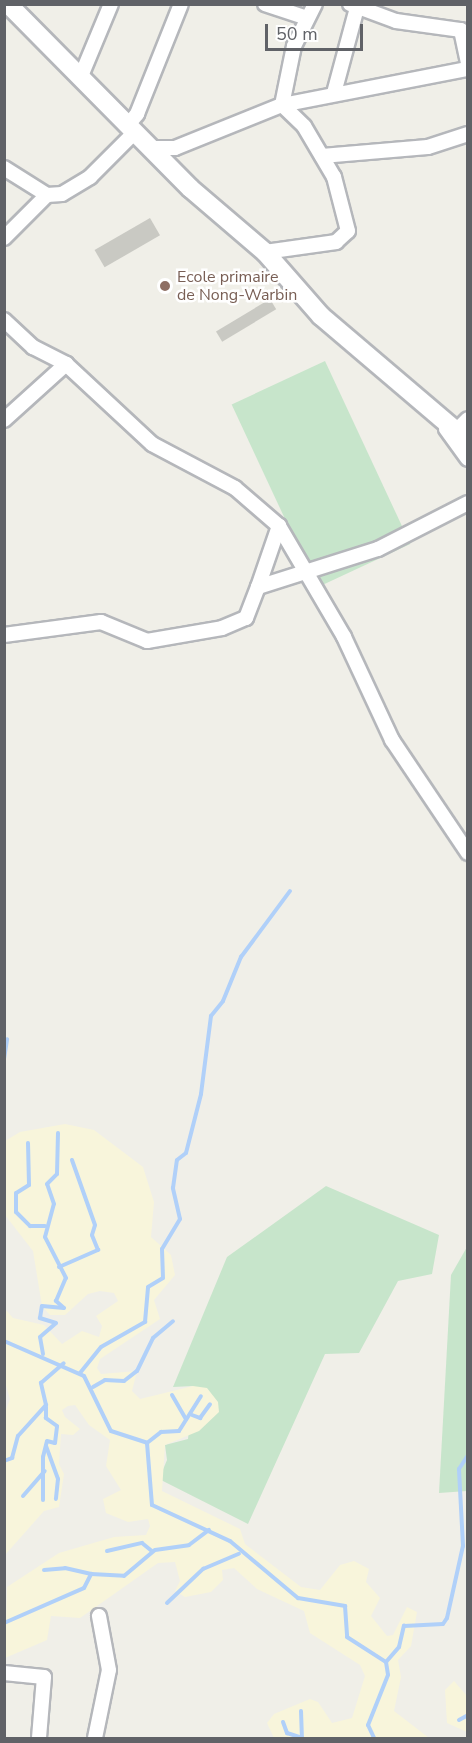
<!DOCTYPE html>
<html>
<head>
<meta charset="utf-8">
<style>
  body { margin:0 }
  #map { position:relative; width:472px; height:1743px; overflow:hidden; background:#f0efe8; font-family:"Nunito Sans",sans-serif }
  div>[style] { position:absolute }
  .green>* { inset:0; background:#c7e5cb; transform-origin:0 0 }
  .sand>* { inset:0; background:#f8f5db }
  .stream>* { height:4px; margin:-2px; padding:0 2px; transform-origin:2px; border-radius:2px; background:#b0d0f9 }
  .building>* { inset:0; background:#c9c9c3; transform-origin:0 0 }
  .roads { filter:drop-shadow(2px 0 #b5b7bb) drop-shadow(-2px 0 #b5b7bb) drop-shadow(0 2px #b5b7bb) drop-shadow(0 -2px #b5b7bb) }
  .street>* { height:14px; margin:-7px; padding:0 7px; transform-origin:7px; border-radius:7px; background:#fff }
  .secondary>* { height:18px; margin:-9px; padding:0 9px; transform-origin:9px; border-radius:9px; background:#fff }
  .dots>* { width:16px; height:16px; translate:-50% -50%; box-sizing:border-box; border:3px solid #fff; border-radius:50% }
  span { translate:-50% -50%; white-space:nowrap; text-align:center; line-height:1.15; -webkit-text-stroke:5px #fff; paint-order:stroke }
  .education-label { font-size:16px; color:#785e54 }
  .left { translate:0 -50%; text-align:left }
  .frame { position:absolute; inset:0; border:6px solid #606267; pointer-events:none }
  .scale { position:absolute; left:265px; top:24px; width:98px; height:27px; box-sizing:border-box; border:3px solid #606267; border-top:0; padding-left:8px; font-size:18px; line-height:21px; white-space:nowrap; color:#606267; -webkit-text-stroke:4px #fff; paint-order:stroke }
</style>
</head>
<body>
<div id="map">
  <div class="green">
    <i style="left:325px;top:361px;width:202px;height:103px;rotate:65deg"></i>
    <i style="clip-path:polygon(326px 1186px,439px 1235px,432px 1274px,398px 1281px,359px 1353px,325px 1354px,248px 1524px,159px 1479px,167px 1460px,165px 1445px,188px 1439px,193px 1386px,173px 1387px,227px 1257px)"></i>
    <i style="clip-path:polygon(467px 1247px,467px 1491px,439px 1493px,451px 1275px)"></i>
  </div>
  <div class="sand">
    <i style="clip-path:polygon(65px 1124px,94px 1130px,143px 1167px,154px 1202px,151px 1237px,171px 1255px,175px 1275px,154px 1300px,160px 1319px,100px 1359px,97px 1368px,101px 1374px,137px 1371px,132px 1391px,140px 1399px,193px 1386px,207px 1388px,218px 1402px,219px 1412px,199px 1431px,165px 1445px,162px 1491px,240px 1529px,245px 1544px,301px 1587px,320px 1590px,340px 1565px,354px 1561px,369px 1569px,366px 1582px,380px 1598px,371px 1616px,387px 1636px,393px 1635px,407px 1607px,417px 1612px,411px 1646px,398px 1660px,401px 1677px,394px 1711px,429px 1738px,274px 1738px,267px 1723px,274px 1714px,310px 1699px,318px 1702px,332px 1723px,352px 1718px,365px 1676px,360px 1665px,310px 1633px,304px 1611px,257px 1589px,234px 1568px,222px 1570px,223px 1580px,211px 1592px,185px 1597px,175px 1591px,180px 1581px,175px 1562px,158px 1563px,80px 1618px,51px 1616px,47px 1640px,5px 1658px,7px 1587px,59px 1553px,114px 1537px,146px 1535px,150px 1526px,148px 1519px,128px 1522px,106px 1513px,103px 1499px,121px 1490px,106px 1466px,110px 1440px,89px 1425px,75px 1405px,68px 1406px,62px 1410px,65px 1417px,80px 1429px,73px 1435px,61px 1434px,59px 1464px,64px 1474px,59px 1507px,44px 1511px,5px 1555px,4px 1415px,10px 1399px,5px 1382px,5px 1309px,13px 1318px,44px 1325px,62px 1344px,82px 1331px,99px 1337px,102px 1326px,96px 1316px,118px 1301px,114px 1293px,100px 1291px,88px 1294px,65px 1315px,50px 1315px,42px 1306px,33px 1251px,5px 1215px,5px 1141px,20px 1132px)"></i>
    <i style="clip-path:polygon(454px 1681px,467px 1696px,467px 1732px,447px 1723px,445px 1690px)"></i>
  </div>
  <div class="stream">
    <i style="left:4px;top:1059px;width:20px;rotate:-81deg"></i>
    <i style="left:28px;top:1143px;width:42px;rotate:88.6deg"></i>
    <i style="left:29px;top:1185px;width:15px;rotate:148deg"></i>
    <i style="left:16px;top:1193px;width:19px;rotate:90deg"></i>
    <i style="left:16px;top:1212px;width:20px;rotate:45deg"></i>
    <i style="left:30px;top:1226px;width:15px"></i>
    <i style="left:59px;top:1267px;width:43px;rotate:-23.6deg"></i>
    <i style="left:98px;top:1250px;width:16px;rotate:-112deg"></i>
    <i style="left:92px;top:1235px;width:10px;rotate:-73deg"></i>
    <i style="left:95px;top:1225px;width:69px;rotate:-109.5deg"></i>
    <i style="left:4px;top:1341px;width:87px;rotate:23.6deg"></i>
    <i style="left:84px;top:1376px;width:61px;rotate:63.9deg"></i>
    <i style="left:111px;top:1431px;width:38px;rotate:18deg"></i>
    <i style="left:147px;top:1443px;width:62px;rotate:85.4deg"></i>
    <i style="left:152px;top:1505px;width:86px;rotate:24.8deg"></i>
    <i style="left:230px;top:1541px;width:89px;rotate:40deg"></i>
    <i style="left:298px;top:1598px;width:48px;rotate:9.7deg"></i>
    <i style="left:345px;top:1606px;width:31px;rotate:86deg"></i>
    <i style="left:347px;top:1637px;width:46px;rotate:32.7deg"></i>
    <i style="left:386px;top:1662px;width:13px;rotate:81deg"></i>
    <i style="left:388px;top:1675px;width:54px;rotate:111.8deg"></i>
    <i style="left:368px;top:1725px;width:14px;rotate:65deg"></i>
    <i style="left:43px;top:1354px;width:17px;rotate:-100deg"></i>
    <i style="left:40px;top:1337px;width:21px;rotate:-41deg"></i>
    <i style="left:56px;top:1323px;width:17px;rotate:-163deg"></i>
    <i style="left:40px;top:1318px;width:12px;rotate:-81deg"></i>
    <i style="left:42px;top:1306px;width:22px;rotate:5deg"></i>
    <i style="left:64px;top:1308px;width:11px;rotate:-139deg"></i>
    <i style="left:56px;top:1301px;width:25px;rotate:-67deg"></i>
    <i style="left:66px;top:1278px;width:46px;rotate:-117.1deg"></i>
    <i style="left:45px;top:1237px;width:34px;rotate:-75deg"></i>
    <i style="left:54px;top:1204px;width:21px;rotate:-109deg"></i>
    <i style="left:47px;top:1184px;width:14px;rotate:-45deg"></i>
    <i style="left:57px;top:1174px;width:41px;rotate:-88.6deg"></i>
    <i style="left:80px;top:1373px;width:33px;rotate:-51deg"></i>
    <i style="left:101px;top:1347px;width:51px;rotate:-29.6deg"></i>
    <i style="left:145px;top:1322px;width:35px;rotate:-85deg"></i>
    <i style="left:148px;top:1287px;width:17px;rotate:-31deg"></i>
    <i style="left:163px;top:1278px;width:29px;rotate:-92deg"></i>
    <i style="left:162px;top:1249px;width:35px;rotate:-59deg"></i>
    <i style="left:180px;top:1219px;width:32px;rotate:-103deg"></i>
    <i style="left:173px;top:1188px;width:28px;rotate:-82deg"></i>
    <i style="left:177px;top:1160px;width:11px;rotate:-38deg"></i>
    <i style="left:186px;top:1153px;width:61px;rotate:-75.7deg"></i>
    <i style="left:201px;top:1094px;width:79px;rotate:-82.7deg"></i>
    <i style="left:211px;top:1016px;width:19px;rotate:-51deg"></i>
    <i style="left:223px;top:1001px;width:48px;rotate:-67.8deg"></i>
    <i style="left:241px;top:957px;width:82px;rotate:-53.4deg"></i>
    <i style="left:93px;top:1387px;width:14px;rotate:-30deg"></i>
    <i style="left:105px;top:1380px;width:19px;rotate:3deg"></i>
    <i style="left:124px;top:1381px;width:16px;rotate:-38deg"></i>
    <i style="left:137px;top:1371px;width:37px;rotate:-64deg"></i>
    <i style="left:153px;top:1338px;width:26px;rotate:-40deg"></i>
    <i style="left:172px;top:1395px;width:28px;rotate:60deg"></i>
    <i style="left:192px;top:1415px;width:9px;rotate:21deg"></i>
    <i style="left:200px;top:1418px;width:17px;rotate:-54deg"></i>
    <i style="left:147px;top:1443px;width:18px;rotate:-38deg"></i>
    <i style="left:161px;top:1432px;width:18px;rotate:-3deg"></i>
    <i style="left:179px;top:1431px;width:41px;rotate:-57.8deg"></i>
    <i style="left:46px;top:1446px;width:35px;rotate:70deg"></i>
    <i style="left:58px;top:1479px;width:20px;rotate:96deg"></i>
    <i style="left:4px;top:1461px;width:9px;rotate:-21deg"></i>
    <i style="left:12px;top:1458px;width:23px;rotate:-75deg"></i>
    <i style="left:18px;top:1436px;width:42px;rotate:-47.9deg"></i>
    <i style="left:46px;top:1405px;width:23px;rotate:-103deg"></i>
    <i style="left:41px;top:1383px;width:30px;rotate:-41deg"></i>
    <i style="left:23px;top:1496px;width:33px;rotate:-49deg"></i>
    <i style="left:43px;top:1500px;width:43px;rotate:-90deg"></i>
    <i style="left:43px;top:1457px;width:16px;rotate:-76deg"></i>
    <i style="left:47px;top:1441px;width:8px;rotate:14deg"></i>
    <i style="left:55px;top:1443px;width:17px;rotate:-83deg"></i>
    <i style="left:57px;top:1426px;width:14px;rotate:-144deg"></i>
    <i style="left:46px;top:1418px;width:11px;rotate:-90deg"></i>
    <i style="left:107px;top:1551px;width:36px;rotate:-13deg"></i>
    <i style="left:142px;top:1543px;width:13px;rotate:39deg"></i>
    <i style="left:44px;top:1570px;width:21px;rotate:-5deg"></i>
    <i style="left:65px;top:1568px;width:27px;rotate:13deg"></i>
    <i style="left:167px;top:1603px;width:50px;rotate:-43.4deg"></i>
    <i style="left:203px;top:1569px;width:39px;rotate:-23deg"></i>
    <i style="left:4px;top:1623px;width:87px;rotate:-23.6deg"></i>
    <i style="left:84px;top:1588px;width:16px;rotate:-63deg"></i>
    <i style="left:91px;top:1574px;width:33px;rotate:3deg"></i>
    <i style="left:124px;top:1576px;width:40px;rotate:-40deg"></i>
    <i style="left:155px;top:1550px;width:34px;rotate:-8deg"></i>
    <i style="left:189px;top:1545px;width:25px;rotate:-37deg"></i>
    <i style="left:386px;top:1662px;width:20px;rotate:-49deg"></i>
    <i style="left:399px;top:1647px;width:22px;rotate:-77deg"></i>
    <i style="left:404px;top:1626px;width:39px;rotate:-3deg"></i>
    <i style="left:443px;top:1624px;width:7px;rotate:-56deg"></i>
    <i style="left:447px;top:1618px;width:74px;rotate:-77.5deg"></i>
    <i style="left:463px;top:1546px;width:77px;rotate:-93deg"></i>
    <i style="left:459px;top:1469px;width:17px;rotate:-57deg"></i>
    <i style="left:301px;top:1711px;width:27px;rotate:88deg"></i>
    <i style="left:459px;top:1720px;width:10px;rotate:-29deg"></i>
    <i style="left:283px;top:1722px;width:12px;rotate:70deg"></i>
    <i style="left:287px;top:1733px;width:16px;rotate:18deg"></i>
  </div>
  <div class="building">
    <i style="left:150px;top:218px;width:20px;height:64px;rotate:60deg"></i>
    <i style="left:270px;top:299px;width:12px;height:63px;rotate:59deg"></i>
  </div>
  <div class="roads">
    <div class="street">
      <i style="left:265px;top:4px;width:44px;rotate:18.4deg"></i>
      <i style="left:350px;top:4px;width:49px;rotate:20.3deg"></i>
      <i style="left:396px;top:21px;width:66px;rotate:7.9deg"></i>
      <i style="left:461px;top:30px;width:33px;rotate:78deg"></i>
      <i style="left:81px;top:76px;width:78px;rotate:-67.4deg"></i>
      <i style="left:334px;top:93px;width:88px;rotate:-74.9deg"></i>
      <i style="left:127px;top:126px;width:16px;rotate:-50deg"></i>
      <i style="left:137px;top:114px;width:118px;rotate:-68.2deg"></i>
      <i style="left:152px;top:148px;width:23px"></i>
      <i style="left:175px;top:148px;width:115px;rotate:-21.9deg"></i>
      <i style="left:282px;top:105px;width:189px;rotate:-11deg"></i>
      <i style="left:322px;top:156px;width:106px;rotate:-4.9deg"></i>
      <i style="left:428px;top:147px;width:42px;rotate:-18deg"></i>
      <i style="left:4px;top:168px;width:51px;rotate:32.1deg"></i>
      <i style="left:47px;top:195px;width:15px;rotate:-4deg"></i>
      <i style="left:62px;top:194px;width:33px;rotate:-31deg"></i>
      <i style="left:90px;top:177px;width:62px;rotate:-45deg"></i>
      <i style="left:4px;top:238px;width:61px;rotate:-45deg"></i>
      <i style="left:265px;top:252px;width:72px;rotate:-8deg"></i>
      <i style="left:336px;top:242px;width:16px;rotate:-43deg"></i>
      <i style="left:348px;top:231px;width:56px;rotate:-104.5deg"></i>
      <i style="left:334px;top:177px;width:59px;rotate:-120.5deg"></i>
      <i style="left:304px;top:126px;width:30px;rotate:-136deg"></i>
      <i style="left:282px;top:105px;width:60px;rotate:-78.5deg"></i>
      <i style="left:294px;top:46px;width:47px;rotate:-63.4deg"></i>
      <i style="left:4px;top:320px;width:40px;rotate:43deg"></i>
      <i style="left:33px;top:347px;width:37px;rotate:27deg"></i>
      <i style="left:66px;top:364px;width:117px;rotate:42.9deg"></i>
      <i style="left:152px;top:444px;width:94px;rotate:27.9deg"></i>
      <i style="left:235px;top:488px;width:58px;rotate:40.8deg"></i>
      <i style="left:279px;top:526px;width:129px;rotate:59.6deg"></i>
      <i style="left:344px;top:637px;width:114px;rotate:65deg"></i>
      <i style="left:392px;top:740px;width:136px;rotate:56.1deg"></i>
      <i style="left:4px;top:420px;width:84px;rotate:-42.1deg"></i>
      <i style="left:446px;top:429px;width:37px;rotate:54deg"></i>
      <i style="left:455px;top:432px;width:18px;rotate:-45deg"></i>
      <i style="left:258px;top:587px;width:65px;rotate:-71deg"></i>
      <i style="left:4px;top:635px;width:98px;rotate:-7.6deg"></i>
      <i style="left:101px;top:622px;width:50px;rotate:22.4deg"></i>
      <i style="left:147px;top:641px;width:76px;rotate:-9.8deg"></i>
      <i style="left:222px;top:628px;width:26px;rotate:-23deg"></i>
      <i style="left:246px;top:618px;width:33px;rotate:-69deg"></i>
      <i style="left:258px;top:587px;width:126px;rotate:-17.6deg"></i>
      <i style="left:378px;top:549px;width:101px;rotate:-27.1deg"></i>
      <i style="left:4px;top:1673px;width:40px;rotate:5.7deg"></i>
      <i style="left:44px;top:1677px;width:61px;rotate:94.7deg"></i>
      <i style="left:95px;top:1738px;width:69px;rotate:-78.4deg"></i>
      <i style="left:109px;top:1670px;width:55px;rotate:-100.5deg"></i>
    </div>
    <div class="secondary">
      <i style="left:8px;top:4px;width:259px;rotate:45.3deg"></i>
      <i style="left:190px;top:188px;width:99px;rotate:40.5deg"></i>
      <i style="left:265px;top:252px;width:85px;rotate:48.8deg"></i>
      <i style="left:321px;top:316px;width:193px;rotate:40.4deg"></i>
    </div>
  </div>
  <div class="dots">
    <i style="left:165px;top:286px;background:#8d6e63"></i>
  </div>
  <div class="education-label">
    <span class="left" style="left:177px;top:286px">Ecole primaire<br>de Nong-Warbin</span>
  </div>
  <div class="frame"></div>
  <div class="scale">50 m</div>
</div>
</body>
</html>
